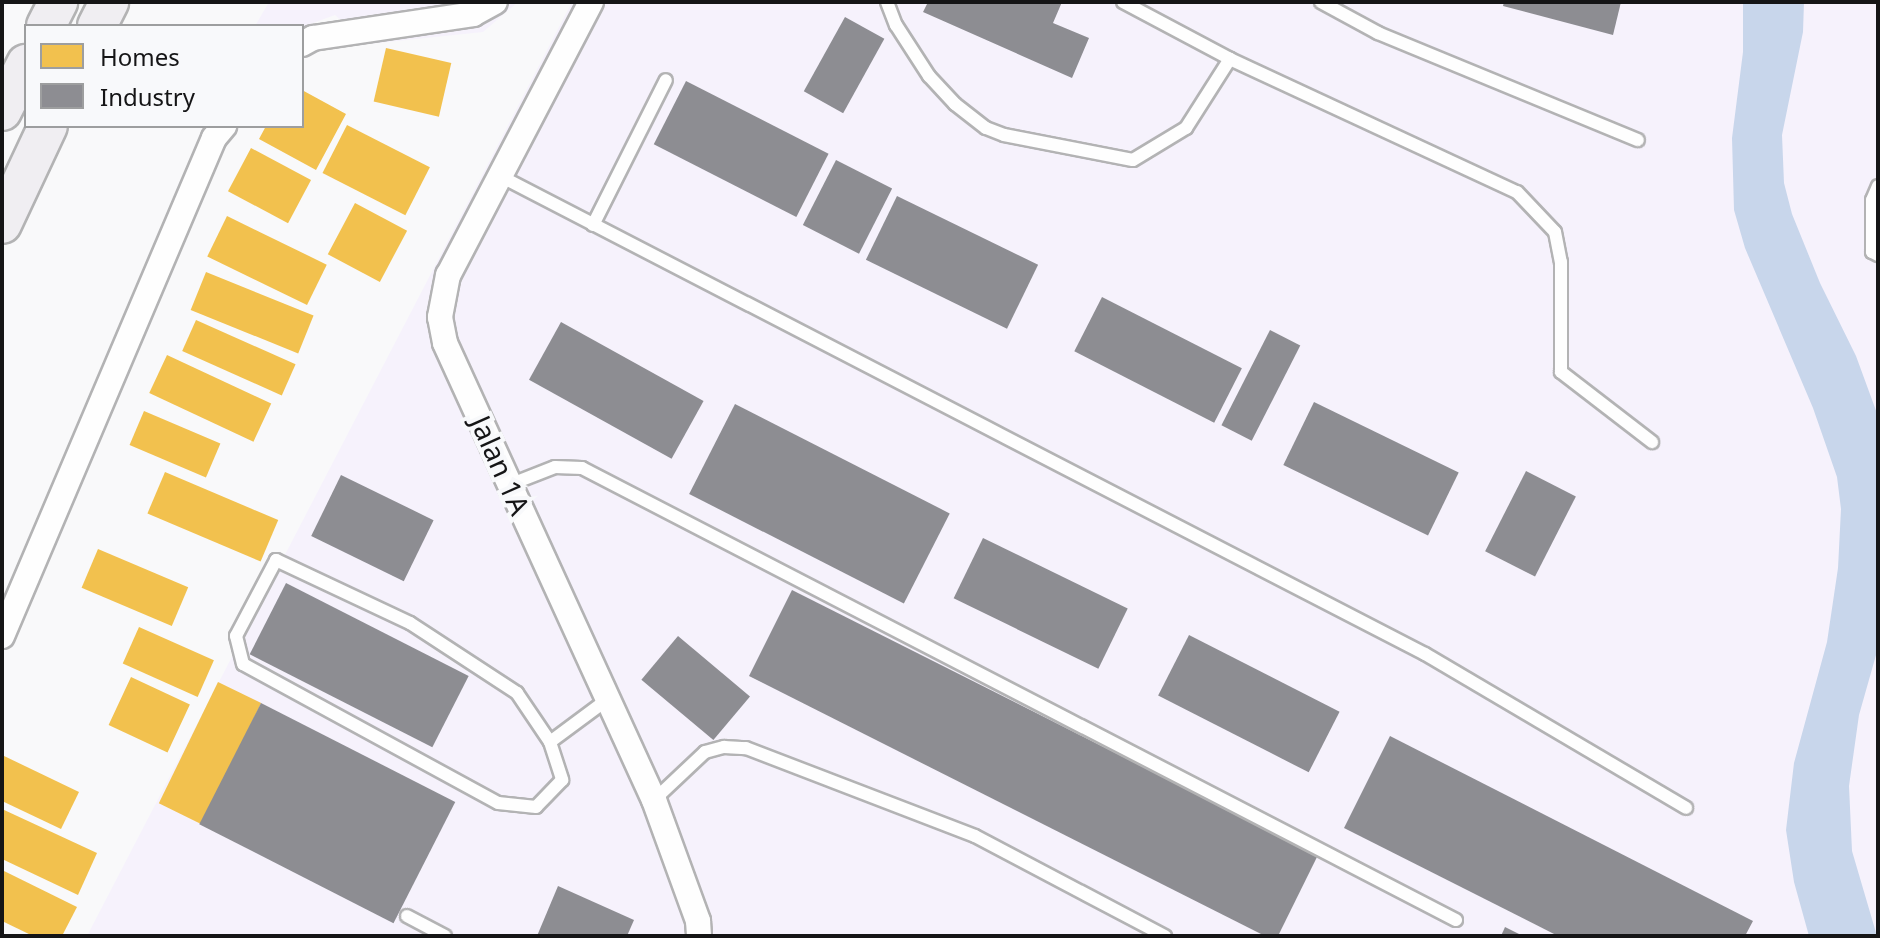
<!DOCTYPE html>
<html>
<head>
<meta charset="utf-8">
<style>
  body { margin:0 }
  #map { position:relative; width:1880px; height:938px; overflow:hidden; background:#f9f9fa; font-family:"Noto Sans",sans-serif }
  div>[style] { position:absolute }
  .industrial>* { inset:0; background:#f6f2fc }
  .water>* { inset:0; background:#c8d6eb }
  .homes>* { inset:0; background:#f2c14e; transform-origin:0 0 }
  .industry>* { inset:0; background:#8d8d92; transform-origin:0 0 }
  .roads { filter:drop-shadow(2px 0 #b3b3b4) drop-shadow(-2px 0 #b3b3b4) drop-shadow(0 2px #b3b3b4) drop-shadow(0 -2px #b3b3b4) }
  .lane>* { height:12px; margin:-6px; padding:0 6px; transform-origin:6px; border-radius:6px; background:#fefefe }
  .street>* { height:24px; margin:-12px; padding:0 12px; transform-origin:12px; border-radius:12px; background:#fefefe }
  .primary>* { height:38px; margin:-19px; padding:0 19px; transform-origin:19px; border-radius:19px; background:#f0eef2 }
  span { translate:-50% -50%; white-space:nowrap; text-align:center; line-height:1.15; -webkit-text-stroke:8px #f8f9fb; paint-order:stroke }
  .street-label { font-size:28px; color:#151516 }
  .frame { position:absolute; inset:0; border:4px solid #151516; pointer-events:none }
  .legend { position:absolute; left:24px; top:24px; width:280px; height:104px; box-sizing:border-box; background:#f8f9fb; border:2px solid #9d9e9f; margin:0; padding:10px 14px; list-style:none; font-size:24px; color:#151516 }
  .legend li { display:flex; align-items:center; gap:16px; height:40px }
  .legend b { width:40px; border:2px solid #9d9e9f }
</style>
</head>
<body>
<div id="map">
  <div class="industrial">
    <i style="clip-path:polygon(269px 2px,518px 2px,483px 32px,368px 44px,335px 15px,302px 27px,255px 26px)"></i>
    <i style="clip-path:polygon(572px 2px,1878px 2px,1878px 936px,87px 936px)"></i>
  </div>
  <div class="water">
    <i style="clip-path:polygon(1743px 2px,1804px 2px,1803px 32px,1782px 135px,1784px 183px,1792px 214px,1820px 283px,1856px 356px,1878px 416px,1878px 648px,1859px 715px,1849px 786px,1852px 851px,1877px 936px,1809px 936px,1794px 882px,1786px 830px,1794px 763px,1827px 642px,1838px 568px,1841px 509px,1837px 477px,1813px 408px,1745px 248px,1734px 210px,1732px 138px,1743px 52px)"></i>
  </div>
  <div class="homes">
    <i style="left:386px;top:48px;width:67px;height:55px;rotate:13deg"></i>
    <i style="clip-path:polygon(302px 90px,346px 114px,316px 170px,259px 139px,266px 126px,302px 126px)"></i>
    <i style="left:347px;top:125px;width:93px;height:54px;rotate:27deg"></i>
    <i style="left:251px;top:148px;width:68px;height:49px;rotate:28deg"></i>
    <i style="left:355px;top:203px;width:59px;height:58px;rotate:28deg"></i>
    <i style="left:227px;top:216px;width:111px;height:45px;rotate:26deg"></i>
    <i style="left:206px;top:272px;width:116px;height:41px;rotate:22deg"></i>
    <i style="left:196px;top:320px;width:109px;height:34px;rotate:24deg"></i>
    <i style="left:167px;top:355px;width:115px;height:42px;rotate:25deg"></i>
    <i style="left:144px;top:411px;width:83px;height:37px;rotate:23deg"></i>
    <i style="left:165px;top:472px;width:123px;height:45px;rotate:23deg"></i>
    <i style="left:98px;top:549px;width:98px;height:42px;rotate:23deg"></i>
    <i style="left:139px;top:627px;width:82px;height:40px;rotate:24deg"></i>
    <i style="left:131px;top:677px;width:65px;height:53px;rotate:25deg"></i>
    <i style="left:218px;top:682px;width:48px;height:135px;rotate:26deg"></i>
    <i style="clip-path:polygon(2px 755px,79px 792px,61px 829px,2px 801px)"></i>
    <i style="clip-path:polygon(2px 809px,97px 853px,78px 895px,2px 859px)"></i>
    <i style="clip-path:polygon(2px 870px,77px 907px,62px 936px,33px 936px,2px 921px)"></i>
  </div>
  <div class="industry">
    <i style="clip-path:polygon(928px 2px,1062px 2px,1053px 23px,1089px 38px,1072px 78px,923px 12px)"></i>
    <i style="clip-path:polygon(1504px 2px,1621px 2px,1613px 35px,1503px 6px)"></i>
    <i style="left:845px;top:17px;width:45px;height:85px;rotate:29deg"></i>
    <i style="left:686px;top:81px;width:160px;height:71px;rotate:27deg"></i>
    <i style="left:836px;top:160px;width:63px;height:73px;rotate:27deg"></i>
    <i style="left:897px;top:196px;width:157px;height:71px;rotate:26deg"></i>
    <i style="left:1102px;top:297px;width:157px;height:61px;rotate:27deg"></i>
    <i style="left:561px;top:322px;width:163px;height:66px;rotate:29deg"></i>
    <i style="left:1270px;top:330px;width:34px;height:107px;rotate:27deg"></i>
    <i style="left:1314px;top:402px;width:161px;height:70px;rotate:26deg"></i>
    <i style="left:735px;top:404px;width:241px;height:101px;rotate:27deg"></i>
    <i style="left:1526px;top:471px;width:56px;height:90px;rotate:27deg"></i>
    <i style="left:341px;top:475px;width:103px;height:68px;rotate:26deg"></i>
    <i style="left:983px;top:538px;width:161px;height:67px;rotate:26deg"></i>
    <i style="left:286px;top:583px;width:205px;height:80px;rotate:27deg"></i>
    <i style="clip-path:polygon(792px 590px,1318px 855px,1278px 936px,1265px 936px,749px 676px)"></i>
    <i style="left:1189px;top:635px;width:169px;height:68px;rotate:27deg"></i>
    <i style="left:678px;top:636px;width:94px;height:57px;rotate:40deg"></i>
    <i style="left:261px;top:703px;width:218px;height:136px;rotate:27deg"></i>
    <i style="clip-path:polygon(1390px 736px,1753px 921px,1745px 936px,1558px 936px,1344px 828px)"></i>
    <i style="clip-path:polygon(558px 886px,634px 920px,627px 936px,537px 936px)"></i>
    <i style="clip-path:polygon(1505px 927px,1523px 936px,1501px 936px)"></i>
  </div>
  <div class="roads">
    <div class="lane">
      <i style="left:887px;top:2px;width:25px;rotate:69deg"></i>
      <i style="left:896px;top:25px;width:61px;rotate:57.1deg"></i>
      <i style="left:929px;top:76px;width:38px;rotate:47deg"></i>
      <i style="left:955px;top:104px;width:39px;rotate:38deg"></i>
      <i style="left:986px;top:128px;width:19px;rotate:21deg"></i>
      <i style="left:1004px;top:135px;width:131px;rotate:11deg"></i>
      <i style="left:1133px;top:160px;width:62px;rotate:-31.1deg"></i>
      <i style="left:1186px;top:128px;width:82px;rotate:-57.5deg"></i>
      <i style="left:1123px;top:2px;width:121px;rotate:28deg"></i>
      <i style="left:1230px;top:59px;width:316px;rotate:24.9deg"></i>
      <i style="left:1517px;top:192px;width:55px;rotate:46.5deg"></i>
      <i style="left:1555px;top:232px;width:31px;rotate:79deg"></i>
      <i style="left:1561px;top:262px;width:110px;rotate:90deg"></i>
      <i style="left:1561px;top:372px;width:115px;rotate:37.6deg"></i>
      <i style="left:1321px;top:2px;width:65px;rotate:28.5deg"></i>
      <i style="left:1378px;top:33px;width:281px;rotate:22.4deg"></i>
      <i style="left:502px;top:177px;width:1039px;rotate:27.33deg"></i>
      <i style="left:1425px;top:654px;width:303px;rotate:30.5deg"></i>
      <i style="left:1878px;top:186px;width:15px;rotate:113deg"></i>
      <i style="left:1872px;top:200px;width:52px;rotate:90deg"></i>
      <i style="left:1872px;top:252px;width:7px;rotate:27deg"></i>
      <i style="left:593px;top:225px;width:162px;rotate:-63.3deg"></i>
      <i style="left:509px;top:485px;width:49px;rotate:-21.4deg"></i>
      <i style="left:555px;top:467px;width:27px;rotate:2deg"></i>
      <i style="left:582px;top:468px;width:984px;rotate:27.35deg"></i>
      <i style="left:550px;top:742px;width:40px;rotate:72deg"></i>
      <i style="left:562px;top:780px;width:37px;rotate:134deg"></i>
      <i style="left:536px;top:807px;width:38px;rotate:-174deg"></i>
      <i style="left:498px;top:803px;width:290px;rotate:-151.4deg"></i>
      <i style="left:243px;top:664px;width:29px;rotate:-104deg"></i>
      <i style="left:236px;top:636px;width:86px;rotate:-62.2deg"></i>
      <i style="left:276px;top:560px;width:148px;rotate:25.2deg"></i>
      <i style="left:410px;top:623px;width:128px;rotate:33.2deg"></i>
      <i style="left:517px;top:693px;width:59px;rotate:56deg"></i>
      <i style="left:550px;top:742px;width:72px;rotate:-36.6deg"></i>
      <i style="left:654px;top:800px;width:70px;rotate:-43.3deg"></i>
      <i style="left:705px;top:752px;width:20px;rotate:-15deg"></i>
      <i style="left:724px;top:747px;width:22px;rotate:3deg"></i>
      <i style="left:746px;top:748px;width:245px;rotate:21deg"></i>
      <i style="left:975px;top:836px;width:215px;rotate:27.8deg"></i>
      <i style="left:407px;top:916px;width:43px;rotate:27.8deg"></i>
    </div>
    <div class="street">
      <i style="left:591px;top:2px;width:308px;rotate:117.6deg"></i>
      <i style="left:448px;top:275px;width:43px;rotate:100.8deg"></i>
      <i style="left:440px;top:317px;width:26px;rotate:79deg"></i>
      <i style="left:445px;top:343px;width:503px;rotate:65.42deg"></i>
      <i style="left:654px;top:800px;width:129px;rotate:70deg"></i>
      <i style="left:698px;top:921px;width:15px;rotate:86deg"></i>
      <i style="left:302px;top:44px;width:13px;rotate:-29deg"></i>
      <i style="left:313px;top:38px;width:162px;rotate:-8.5deg"></i>
      <i style="left:473px;top:14px;width:25px;rotate:-29deg"></i>
      <i style="left:2px;top:636px;width:541px;rotate:-66.94deg"></i>
      <i style="left:214px;top:138px;width:16px;rotate:-50deg"></i>
    </div>
    <div class="primary">
      <i style="left:46px;top:26px;width:27px;rotate:-63deg"></i>
      <i style="left:97px;top:26px;width:27px;rotate:-63deg"></i>
      <i style="left:2px;top:111px;width:53px;rotate:-62.9deg"></i>
      <i style="left:2px;top:224px;width:108px;rotate:-64.9deg"></i>
    </div>
  </div>
  <div class="street-label">
    <span style="left:501px;top:465px;rotate:66deg">Jalan 1A</span>
  </div>
  <div class="frame"></div>
  <ul class="legend">
  <li><b style="height:22px;background:#f2c14e"></b>Homes</li>
  <li><b style="height:22px;background:#8d8d92"></b>Industry</li>
  </ul>
</div>
</body>
</html>
